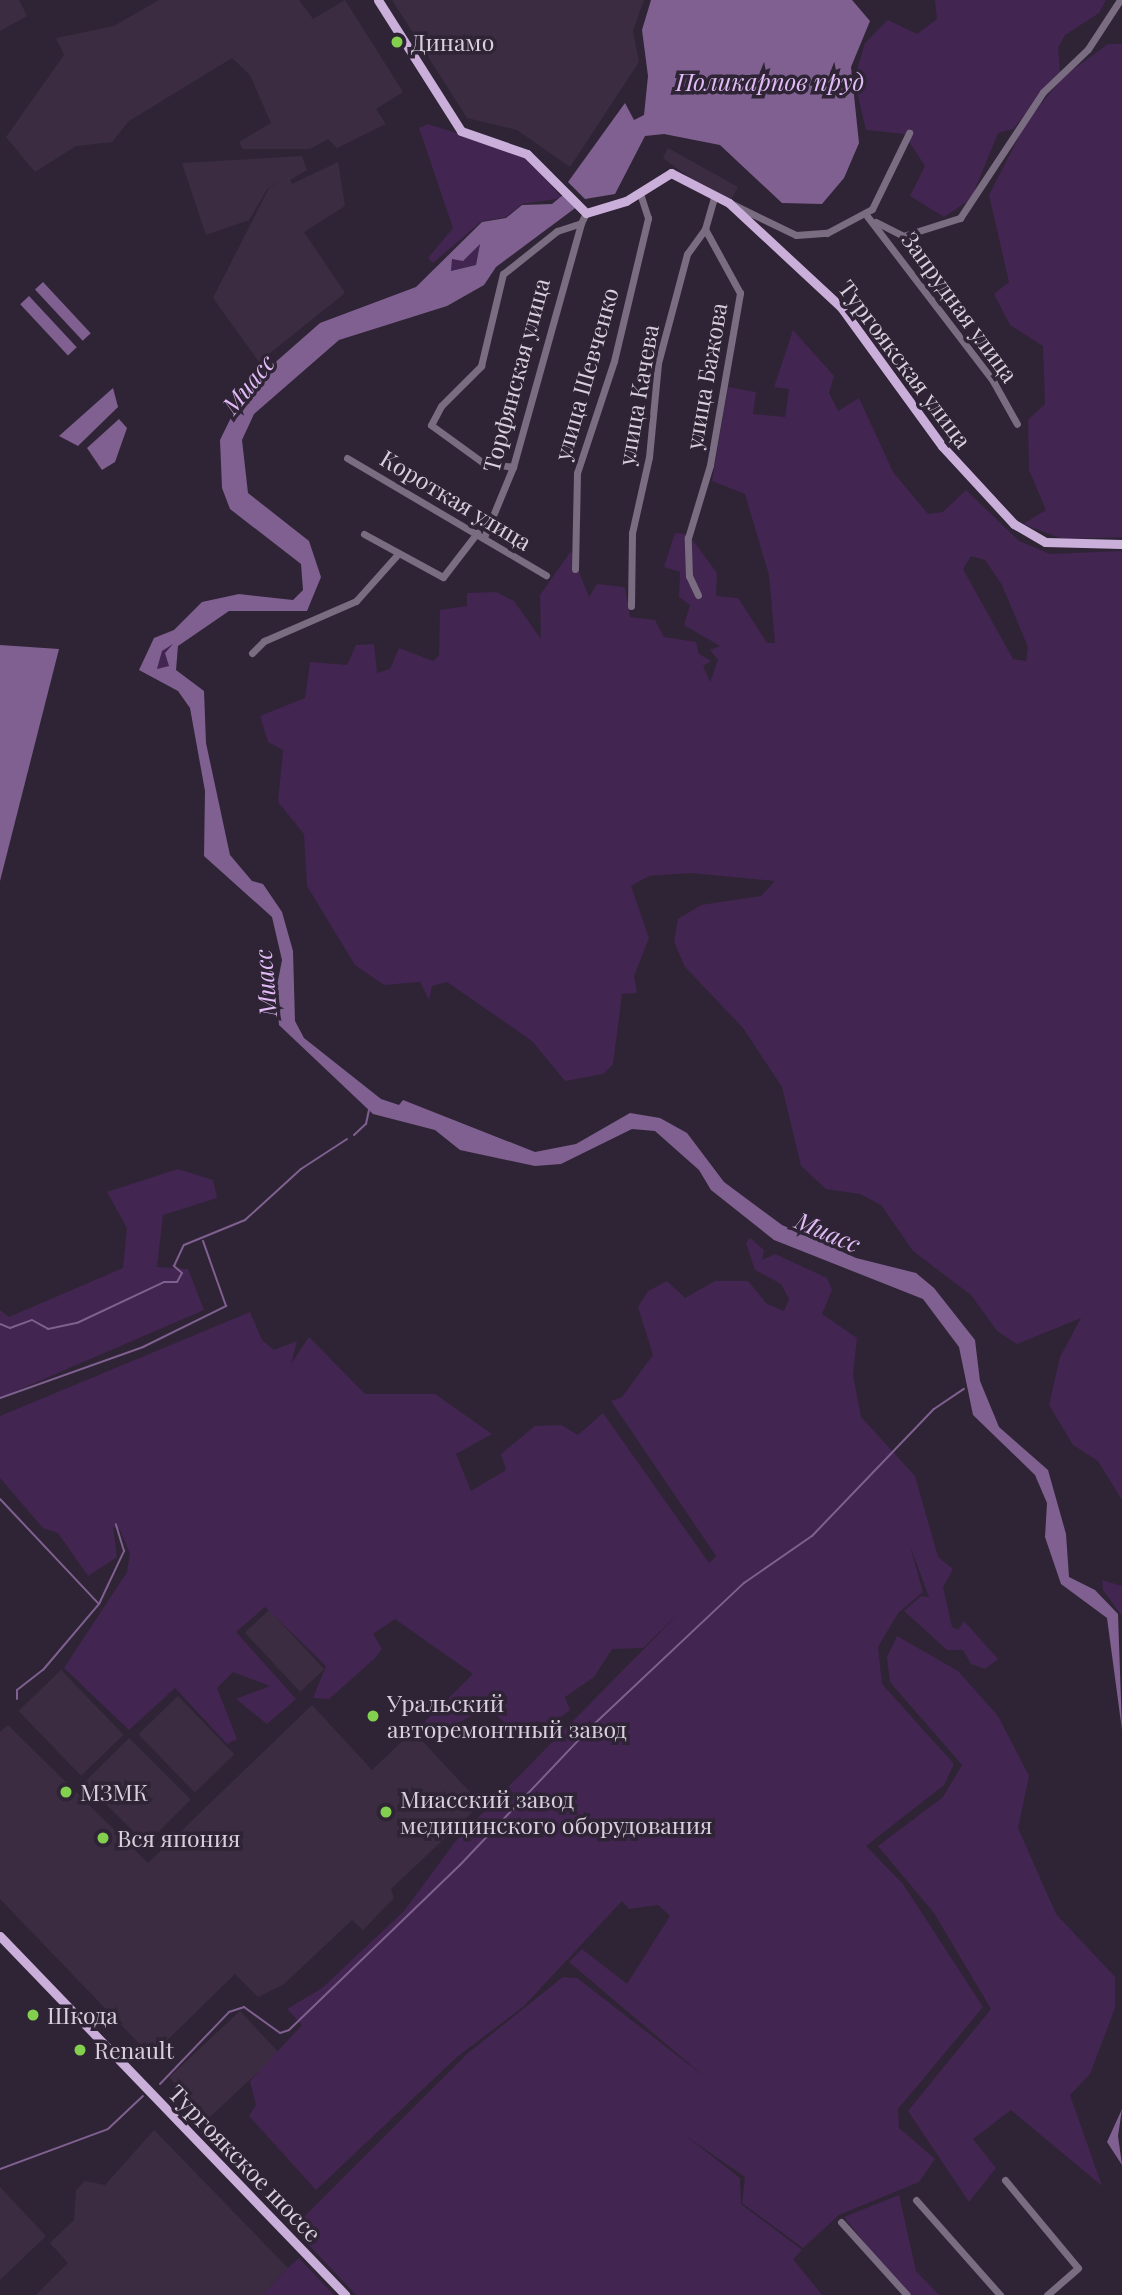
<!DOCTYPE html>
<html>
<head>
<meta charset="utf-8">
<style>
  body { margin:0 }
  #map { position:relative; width:1122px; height:2295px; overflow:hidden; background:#2f2435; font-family:"Playfair Display",serif }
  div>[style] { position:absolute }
  .built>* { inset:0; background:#3b2c42; transform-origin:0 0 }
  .green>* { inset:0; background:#422550 }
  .water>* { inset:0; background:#7f6090; transform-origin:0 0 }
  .stream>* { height:2px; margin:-1px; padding:0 1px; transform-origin:1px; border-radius:1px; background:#7f6090 }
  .minor>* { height:7px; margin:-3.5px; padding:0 3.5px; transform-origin:3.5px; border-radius:3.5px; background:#7a6c81 }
  .major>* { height:9px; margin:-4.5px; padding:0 4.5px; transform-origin:4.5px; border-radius:4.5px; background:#cbafdb }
  .dots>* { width:19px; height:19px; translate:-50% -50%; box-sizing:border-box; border:4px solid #2f2435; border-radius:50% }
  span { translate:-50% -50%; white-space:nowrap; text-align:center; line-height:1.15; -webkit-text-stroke:7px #2f2435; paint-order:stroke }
  .poi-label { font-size:23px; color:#d7cfdb }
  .left { translate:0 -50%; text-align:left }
  .street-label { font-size:23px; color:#d7cfdb }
  .water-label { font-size:24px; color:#e2bcf7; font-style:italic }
</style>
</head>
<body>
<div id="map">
  <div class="built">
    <i style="clip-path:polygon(0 0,19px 0,27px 16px,0 31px)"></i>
    <i style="clip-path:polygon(159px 0,299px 0,313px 19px,345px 0,403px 92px,376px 109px,386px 124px,337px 148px,328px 139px,310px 149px,243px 149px,239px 142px,271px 123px,250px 75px,232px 58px,129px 121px,112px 142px,76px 146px,35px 172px,6px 137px,64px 55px,56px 38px,114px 26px)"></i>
    <i style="clip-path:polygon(392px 0,644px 0,633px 31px,639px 62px,570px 167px,517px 130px,467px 118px)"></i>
    <i style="clip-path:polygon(668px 148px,738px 187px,732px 198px,716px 197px,663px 158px)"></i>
    <i style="clip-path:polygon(302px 156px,307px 170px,290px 180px,292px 184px,338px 162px,345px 206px,304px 232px,345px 293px,259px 362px,213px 298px,269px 188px,287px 177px,268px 188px,249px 220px,206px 235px,182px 163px)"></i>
    <i style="left:269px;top:1610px;width:81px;height:33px;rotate:47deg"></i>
    <i style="left:61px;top:1670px;width:90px;height:59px;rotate:46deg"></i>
    <i style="left:178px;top:1696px;width:81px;height:55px;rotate:46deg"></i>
    <i style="clip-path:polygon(312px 1705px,372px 1770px,413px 1731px,481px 1804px,391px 1889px,394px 1898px,363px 1930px,352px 1920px,284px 1984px,258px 1997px,235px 1974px,151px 2056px,0 1899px,0 1732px,8px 1725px,148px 1863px)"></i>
    <i style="left:129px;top:1738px;width:87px;height:63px;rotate:45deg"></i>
    <i style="left:240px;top:2011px;width:57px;height:97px;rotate:47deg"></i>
    <i style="clip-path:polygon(154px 2130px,288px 2268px,262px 2295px,36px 2295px,68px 2263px,50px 2243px,74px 2220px,76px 2190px,85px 2181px,105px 2185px)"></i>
    <i style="clip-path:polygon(0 2187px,46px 2236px,0 2280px)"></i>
  </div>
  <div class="green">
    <i style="clip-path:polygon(935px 0,1106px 0,1099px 13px,1065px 35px,1058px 48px,1060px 72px,1013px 129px,998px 133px,971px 199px,944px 217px,910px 196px,925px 166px,904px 134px,866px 130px,854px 79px,865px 43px,888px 20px,917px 34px,937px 19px)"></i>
    <i style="clip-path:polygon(1108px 44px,1122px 44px,1122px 537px,1063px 539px,1023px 524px,1046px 510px,1029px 470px,1028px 420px,1045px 404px,1043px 346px,1010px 325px,994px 294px,1009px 282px,989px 195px,1027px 121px,1063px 77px)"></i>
    <i style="clip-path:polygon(428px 124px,525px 155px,562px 198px,522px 204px,506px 217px,482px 221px,433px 263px,428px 258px,453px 228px,419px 128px)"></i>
    <i style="clip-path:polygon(480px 243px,476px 265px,451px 271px,452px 259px)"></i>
    <i style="clip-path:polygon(evenodd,793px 330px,834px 376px,829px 393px,838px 411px,859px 398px,893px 472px,928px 514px,943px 512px,966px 490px,1019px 541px,1050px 554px,1122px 551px,1122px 1500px,1098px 1461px,1073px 1445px,1049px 1405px,1060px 1357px,1081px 1318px,1017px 1344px,997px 1331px,971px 1295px,913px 1251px,881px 1205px,860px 1194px,826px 1189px,801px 1166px,782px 1087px,743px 1028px,685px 967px,674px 942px,678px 919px,701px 905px,761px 896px,775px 881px,691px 873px,649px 876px,631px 886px,649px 938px,634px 976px,637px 993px,622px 994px,613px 1064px,603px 1074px,565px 1081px,532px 1041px,447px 982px,432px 986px,429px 1000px,420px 982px,384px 985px,355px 965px,307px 886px,304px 834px,278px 802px,283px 750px,268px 742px,260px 716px,305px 698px,310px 662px,347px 665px,356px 645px,374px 644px,377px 673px,390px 669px,399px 648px,433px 661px,439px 655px,440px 610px,467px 606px,467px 593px,496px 592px,514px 601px,541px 639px,540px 595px,571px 551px,589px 597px,597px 584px,625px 587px,630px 617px,655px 620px,664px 637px,696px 642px,699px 654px,711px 661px,703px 666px,710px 682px,718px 660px,710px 650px,720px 646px,684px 625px,690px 605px,679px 597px,680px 572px,664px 567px,675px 533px,688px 534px,717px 573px,716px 596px,738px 598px,767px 643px,775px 643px,769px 575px,745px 494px,712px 481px,728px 387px,756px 392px,753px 414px,785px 417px,789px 389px,774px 387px,793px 330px,971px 556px,985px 560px,1002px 585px,1028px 647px,1026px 661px,1013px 659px,963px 569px,971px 556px)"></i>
    <i style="clip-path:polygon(173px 644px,169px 667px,157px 669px,162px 650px)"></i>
    <i style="clip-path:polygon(178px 1169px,213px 1180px,217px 1198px,163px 1215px,157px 1267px,188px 1269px,204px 1310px,0 1398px,0 1310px,9px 1317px,123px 1268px,127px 1228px,107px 1192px)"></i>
    <i style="clip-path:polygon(750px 1238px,764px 1250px,762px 1260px,775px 1254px,827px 1278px,832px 1290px,822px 1314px,857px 1338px,853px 1375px,861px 1417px,915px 1476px,938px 1557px,953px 1569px,943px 1587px,952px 1627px,958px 1630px,964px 1621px,998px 1659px,985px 1669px,971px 1664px,963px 1650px,947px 1650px,904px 1611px,921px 1596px,929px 1597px,910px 1546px,923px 1592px,898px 1613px,878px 1647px,882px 1684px,954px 1764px,944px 1785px,866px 1846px,903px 1884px,983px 2007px,898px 2109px,899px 2128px,935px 2159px,919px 2182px,839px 2215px,803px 2248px,742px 2203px,745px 2177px,686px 2136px,740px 2178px,741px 2204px,802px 2250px,793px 2259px,822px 2295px,356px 2295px,293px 2228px,468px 2053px,563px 1977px,577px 1978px,705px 2077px,569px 1962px,582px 1949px,627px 1984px,670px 1916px,658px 1905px,629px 1909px,622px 1901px,523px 2007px,457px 2057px,316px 2190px,249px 2116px,256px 2105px,250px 2081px,302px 2025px,287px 2009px,322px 1988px,404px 1911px,458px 1838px,684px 1608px,643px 1648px,612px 1649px,594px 1677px,565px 1697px,570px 1710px,551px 1724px,536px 1721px,528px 1742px,486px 1707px,427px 1741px,418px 1728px,473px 1674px,395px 1619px,373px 1634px,382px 1649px,374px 1659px,329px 1699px,313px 1698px,326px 1666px,265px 1607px,236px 1632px,296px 1699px,267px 1724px,236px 1699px,270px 1686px,233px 1672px,217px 1688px,237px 1739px,227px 1744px,175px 1688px,129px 1730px,64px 1668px,127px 1572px,130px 1554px,120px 1530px,113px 1527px,117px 1557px,88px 1576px,58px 1533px,43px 1528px,0 1478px,0 1416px,250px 1312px,262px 1340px,274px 1350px,297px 1341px,291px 1364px,309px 1337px,365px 1394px,435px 1394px,492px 1434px,456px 1454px,471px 1491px,506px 1470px,501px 1454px,535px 1426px,561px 1425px,578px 1435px,603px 1413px,709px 1563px,716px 1556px,611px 1401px,622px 1397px,653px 1355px,638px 1307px,648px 1291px,667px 1281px,685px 1298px,715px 1281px,748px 1281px,767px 1304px,784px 1311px,789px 1299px,781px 1284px,755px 1270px,746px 1243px)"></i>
    <i style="clip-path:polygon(1102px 1580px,1122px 1586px,1122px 1616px,1103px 1590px)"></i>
    <i style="clip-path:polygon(897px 1636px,958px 1671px,998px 1716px,1029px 1776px,1018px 1828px,1056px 1914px,1115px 1977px,1115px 2008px,1090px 2074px,1070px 2095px,1102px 2186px,1011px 2110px,973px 2139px,996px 2168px,969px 2202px,908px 2111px,991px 2009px,934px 1913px,878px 1846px,943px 1797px,962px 1765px,890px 1682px,887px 1657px)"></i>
    <i style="clip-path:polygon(899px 2195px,916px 2271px,939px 2295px,912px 2295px,900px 2287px,844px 2217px)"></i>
    <i style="clip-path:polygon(299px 2258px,334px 2295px,262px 2295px,288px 2268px)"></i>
  </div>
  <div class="water">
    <i style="clip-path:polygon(651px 0,852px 0,870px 21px,851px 67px,859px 143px,844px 178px,822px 204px,782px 203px,720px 145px,664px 134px,645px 136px,615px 194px,585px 199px,568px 182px,625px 103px,634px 120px,644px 115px,648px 76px,642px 30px)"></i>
    <i style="clip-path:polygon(evenodd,569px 190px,582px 203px,496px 267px,484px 285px,447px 306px,339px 340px,254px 414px,242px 440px,248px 493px,309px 541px,321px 577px,307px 611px,229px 611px,178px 646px,176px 670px,204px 691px,206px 743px,230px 855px,252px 881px,263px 884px,282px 912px,293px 951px,295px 1021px,304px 1038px,381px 1099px,399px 1105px,403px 1100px,535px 1152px,576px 1144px,630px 1113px,660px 1118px,687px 1133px,724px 1182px,782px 1225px,856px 1258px,916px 1273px,934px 1288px,975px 1340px,980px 1381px,999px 1427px,1048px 1470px,1066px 1534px,1069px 1577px,1095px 1590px,1118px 1614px,1122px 1730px,1107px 1618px,1061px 1584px,1045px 1537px,1047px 1503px,1035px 1475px,973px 1415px,959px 1347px,923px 1299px,774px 1240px,711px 1190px,699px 1170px,655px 1131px,632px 1129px,561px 1164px,535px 1166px,460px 1150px,435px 1130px,373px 1114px,279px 1025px,276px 991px,282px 960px,272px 917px,204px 856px,205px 791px,190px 708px,178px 691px,139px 670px,154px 638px,174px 630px,202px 602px,239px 594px,293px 600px,303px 590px,301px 564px,230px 509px,222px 488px,220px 440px,245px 389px,320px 323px,416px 287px,482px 222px,506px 218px,522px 205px,552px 204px,569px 190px,480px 244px,476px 265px,451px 271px,452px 259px,463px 261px,480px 244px,569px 190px,173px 644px,165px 653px,169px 666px,157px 669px,162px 651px,173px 644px)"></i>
    <i style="left:43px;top:282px;width:70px;height:11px;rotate:47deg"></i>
    <i style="left:29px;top:296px;width:70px;height:12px;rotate:47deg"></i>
    <i style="clip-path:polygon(113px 388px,118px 407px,78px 446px,59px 436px)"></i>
    <i style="clip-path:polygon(119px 419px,127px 428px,115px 462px,102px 470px,87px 448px)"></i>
    <i style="clip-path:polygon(0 645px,59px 649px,0 881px)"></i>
    <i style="clip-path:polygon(1122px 2109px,1118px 2136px,1122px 2165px,1107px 2142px)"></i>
  </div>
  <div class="stream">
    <i style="left:354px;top:1135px;width:16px;rotate:-43deg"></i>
    <i style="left:366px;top:1124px;width:14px;rotate:-78deg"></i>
    <i style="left:0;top:1324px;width:11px;rotate:22deg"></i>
    <i style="left:10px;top:1328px;width:23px;rotate:-20deg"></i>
    <i style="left:32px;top:1320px;width:18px;rotate:29deg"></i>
    <i style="left:48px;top:1329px;width:30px;rotate:-12deg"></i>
    <i style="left:77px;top:1323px;width:96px;rotate:-25.2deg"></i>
    <i style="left:164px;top:1282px;width:13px"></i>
    <i style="left:177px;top:1282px;width:10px;rotate:-61deg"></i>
    <i style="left:182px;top:1273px;width:11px;rotate:-139deg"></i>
    <i style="left:174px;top:1266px;width:23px;rotate:-65deg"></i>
    <i style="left:184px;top:1245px;width:66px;rotate:-22.3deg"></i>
    <i style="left:245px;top:1220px;width:76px;rotate:-42.3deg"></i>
    <i style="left:301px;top:1169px;width:55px;rotate:-33.1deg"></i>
    <i style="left:0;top:1398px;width:152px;rotate:-19.6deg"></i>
    <i style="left:143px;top:1347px;width:93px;rotate:-26.3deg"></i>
    <i style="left:226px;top:1306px;width:69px;rotate:-109.5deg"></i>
    <i style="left:0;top:1499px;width:143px;rotate:46.7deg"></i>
    <i style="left:17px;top:1699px;width:9px;rotate:-90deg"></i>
    <i style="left:17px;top:1690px;width:33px;rotate:-38deg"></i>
    <i style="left:43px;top:1670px;width:87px;rotate:-49.7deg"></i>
    <i style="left:99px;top:1604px;width:59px;rotate:-64.7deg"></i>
    <i style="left:124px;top:1551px;width:28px;rotate:-107deg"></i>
    <i style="left:160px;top:2084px;width:100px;rotate:-46.2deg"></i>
    <i style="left:229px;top:2012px;width:16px;rotate:-18deg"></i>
    <i style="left:244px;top:2007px;width:44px;rotate:35.8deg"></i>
    <i style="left:280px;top:2033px;width:9px;rotate:-18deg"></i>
    <i style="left:289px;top:2030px;width:238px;rotate:-44deg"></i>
    <i style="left:460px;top:1865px;width:189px;rotate:-46.5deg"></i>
    <i style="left:590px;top:1728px;width:212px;rotate:-43.3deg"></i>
    <i style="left:744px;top:1583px;width:83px;rotate:-34.7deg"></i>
    <i style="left:812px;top:1536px;width:176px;rotate:-46.2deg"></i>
    <i style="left:934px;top:1409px;width:36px;rotate:-34deg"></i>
    <i style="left:0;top:2169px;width:115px;rotate:-20.3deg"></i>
    <i style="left:108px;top:2129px;width:48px;rotate:-43.3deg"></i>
  </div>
  <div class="minor">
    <i style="left:730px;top:203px;width:73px;rotate:25.9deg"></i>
    <i style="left:796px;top:235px;width:31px;rotate:-4deg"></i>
    <i style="left:827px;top:233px;width:51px;rotate:-28.1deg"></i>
    <i style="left:872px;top:209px;width:85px;rotate:-64deg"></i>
    <i style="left:867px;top:216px;width:208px;rotate:52.6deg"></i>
    <i style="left:993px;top:381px;width:49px;rotate:60.8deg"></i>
    <i style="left:876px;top:222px;width:30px;rotate:27deg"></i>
    <i style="left:903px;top:236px;width:60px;rotate:-17.5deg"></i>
    <i style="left:960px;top:218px;width:151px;rotate:-56.6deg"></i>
    <i style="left:1043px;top:92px;width:62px;rotate:-43.7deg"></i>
    <i style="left:1088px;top:49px;width:59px;rotate:-56.9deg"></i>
    <i style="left:347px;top:458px;width:231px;rotate:30.5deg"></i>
    <i style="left:513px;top:467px;width:31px;rotate:-171deg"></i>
    <i style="left:482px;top:462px;width:63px;rotate:-144deg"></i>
    <i style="left:431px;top:425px;width:21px;rotate:-62deg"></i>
    <i style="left:441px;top:406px;width:57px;rotate:-45deg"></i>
    <i style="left:481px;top:366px;width:95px;rotate:-76.6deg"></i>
    <i style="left:503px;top:274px;width:69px;rotate:-38.5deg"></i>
    <i style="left:557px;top:231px;width:25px;rotate:-18deg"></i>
    <i style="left:581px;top:223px;width:11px;rotate:-63deg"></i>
    <i style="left:364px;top:534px;width:90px;rotate:28.6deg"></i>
    <i style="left:443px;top:577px;width:56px;rotate:-52.3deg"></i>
    <i style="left:485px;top:535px;width:74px;rotate:-67.6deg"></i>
    <i style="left:513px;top:467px;width:253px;rotate:-74.4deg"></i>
    <i style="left:575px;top:569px;width:96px;rotate:-88.8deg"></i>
    <i style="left:577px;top:473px;width:118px;rotate:-71.7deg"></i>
    <i style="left:614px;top:361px;width:147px;rotate:-76.6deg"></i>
    <i style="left:648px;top:218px;width:26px;rotate:-108deg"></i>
    <i style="left:698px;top:595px;width:21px;rotate:-115deg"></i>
    <i style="left:689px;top:576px;width:38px;rotate:-92deg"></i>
    <i style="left:688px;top:538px;width:76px;rotate:-73.2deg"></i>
    <i style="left:710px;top:465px;width:175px;rotate:-80.1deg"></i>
    <i style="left:740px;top:293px;width:73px;rotate:-118.7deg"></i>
    <i style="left:631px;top:606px;width:73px;rotate:-89.2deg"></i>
    <i style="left:632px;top:533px;width:78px;rotate:-77.4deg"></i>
    <i style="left:649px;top:457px;width:94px;rotate:-84.5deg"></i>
    <i style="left:658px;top:363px;width:113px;rotate:-75.1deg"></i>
    <i style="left:687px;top:254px;width:31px;rotate:-54deg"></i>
    <i style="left:705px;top:229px;width:32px;rotate:-74deg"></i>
    <i style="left:252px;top:653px;width:17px;rotate:-45deg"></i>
    <i style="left:264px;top:641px;width:100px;rotate:-23.5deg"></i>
    <i style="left:356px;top:601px;width:62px;rotate:-48.3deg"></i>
    <i style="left:1005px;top:2180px;width:114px;rotate:50.3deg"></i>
    <i style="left:1078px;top:2268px;width:41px;rotate:138.9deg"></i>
    <i style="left:916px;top:2200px;width:127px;rotate:48.5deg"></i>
    <i style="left:841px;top:2222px;width:98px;rotate:47.9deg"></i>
  </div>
  <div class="major">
    <i style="left:378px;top:0;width:155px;rotate:57.6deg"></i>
    <i style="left:461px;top:131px;width:70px;rotate:19.2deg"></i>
    <i style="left:527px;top:154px;width:83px;rotate:45deg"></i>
    <i style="left:586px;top:213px;width:42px;rotate:-16.7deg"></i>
    <i style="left:626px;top:201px;width:53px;rotate:-31.9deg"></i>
    <i style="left:671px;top:173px;width:65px;rotate:27.3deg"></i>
    <i style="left:729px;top:203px;width:153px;rotate:42.9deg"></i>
    <i style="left:841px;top:307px;width:172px;rotate:54deg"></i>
    <i style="left:942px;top:446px;width:106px;rotate:47.3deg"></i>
    <i style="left:1014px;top:524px;width:36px;rotate:30deg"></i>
    <i style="left:1045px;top:542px;width:77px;rotate:1.5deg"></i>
    <i style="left:0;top:1936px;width:498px;rotate:46.1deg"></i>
  </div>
  <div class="dots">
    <i style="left:397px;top:42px;background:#83d04f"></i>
    <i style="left:373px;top:1716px;background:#83d04f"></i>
    <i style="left:66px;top:1792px;background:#83d04f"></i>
    <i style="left:386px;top:1812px;background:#83d04f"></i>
    <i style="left:103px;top:1838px;background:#83d04f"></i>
    <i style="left:33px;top:2015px;background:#83d04f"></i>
    <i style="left:80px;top:2050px;background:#83d04f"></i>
  </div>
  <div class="poi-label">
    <span class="left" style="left:411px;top:42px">Динамо</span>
    <span class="left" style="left:387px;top:1716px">Уральский<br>авторемонтный завод</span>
    <span class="left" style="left:80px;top:1792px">МЗМК</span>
    <span class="left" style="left:400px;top:1812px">Миасский завод<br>медицинского оборудования</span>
    <span class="left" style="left:117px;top:1838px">Вся япония</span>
    <span class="left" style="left:47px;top:2015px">Шкода</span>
    <span class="left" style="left:94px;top:2050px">Renault</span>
  </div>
  <div class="street-label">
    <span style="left:960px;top:307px;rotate:54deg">Запрудная улица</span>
    <span style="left:905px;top:364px;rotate:53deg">Тургоякская улица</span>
    <span style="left:586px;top:374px;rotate:-74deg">улица Шевченко</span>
    <span style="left:516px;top:375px;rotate:-75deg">Торфянская улица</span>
    <span style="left:706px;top:376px;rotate:-80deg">улица Бажова</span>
    <span style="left:638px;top:395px;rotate:-80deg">улица Качева</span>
    <span style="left:456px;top:500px;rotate:31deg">Короткая улица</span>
    <span style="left:245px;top:2163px;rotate:46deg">Тургоякское шоссе</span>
  </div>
  <div class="water-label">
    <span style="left:770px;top:82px">Поликарпов пруд</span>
    <span style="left:248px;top:384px;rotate:-51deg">Миасс</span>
    <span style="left:265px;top:983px;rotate:-95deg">Миасс</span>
    <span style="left:828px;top:1232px;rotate:23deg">Миасс</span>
  </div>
</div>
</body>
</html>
